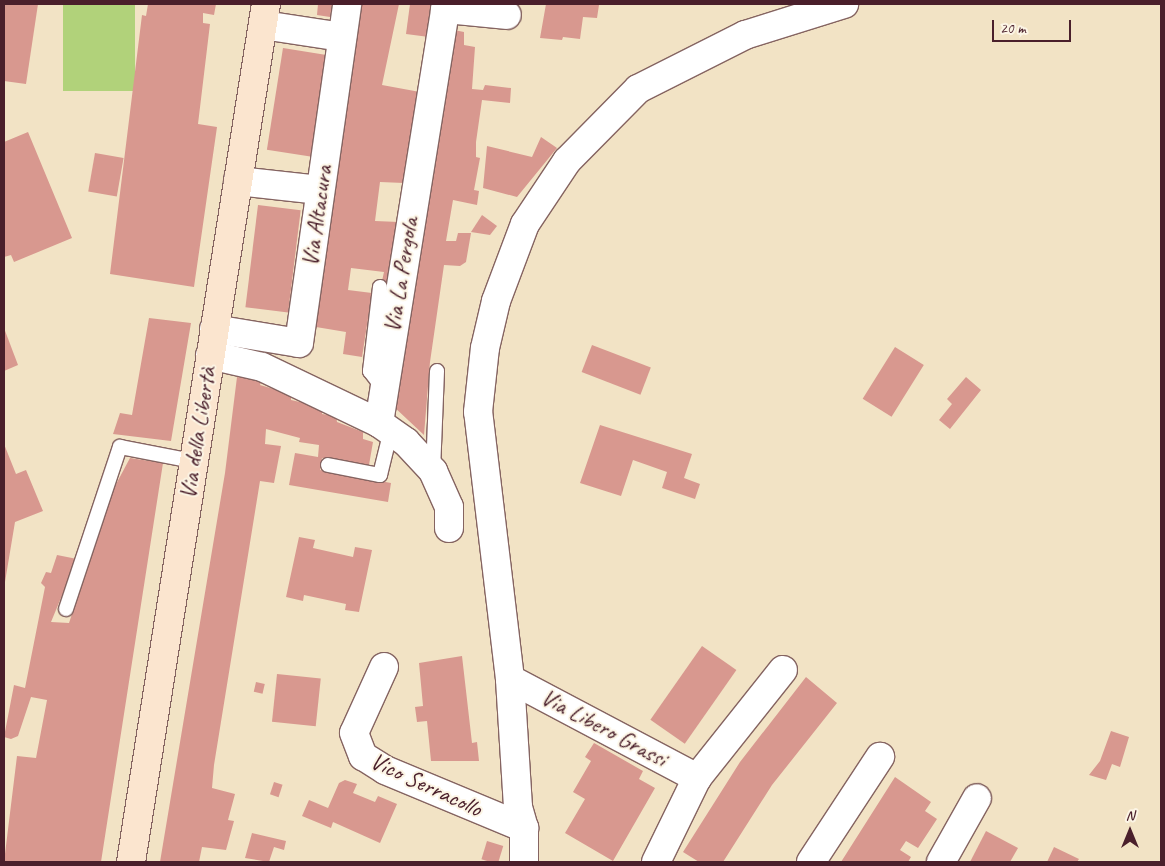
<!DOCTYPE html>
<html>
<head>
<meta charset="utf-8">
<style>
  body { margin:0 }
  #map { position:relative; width:1165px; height:866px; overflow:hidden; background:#f2e3c5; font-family:Caveat,sans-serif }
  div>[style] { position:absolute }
  .green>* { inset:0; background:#b1d27a; transform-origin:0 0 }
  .building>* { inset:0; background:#d8988f; transform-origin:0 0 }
  .roads { filter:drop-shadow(1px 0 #856461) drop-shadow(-1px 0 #856461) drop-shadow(0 1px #856461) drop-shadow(0 -1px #856461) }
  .service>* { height:14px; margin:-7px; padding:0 7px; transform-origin:7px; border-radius:7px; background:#fff }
  .minor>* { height:28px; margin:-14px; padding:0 14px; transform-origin:14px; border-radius:14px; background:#fff }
  .secondary>* { height:28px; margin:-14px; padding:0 14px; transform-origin:14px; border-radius:14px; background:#fbe5cf }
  span { translate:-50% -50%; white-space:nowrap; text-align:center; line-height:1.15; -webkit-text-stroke:4px #fcf5e5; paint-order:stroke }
  .street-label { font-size:24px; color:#4a1f2b }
  .frame { position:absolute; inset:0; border:5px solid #4a1f2b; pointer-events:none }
  .north { position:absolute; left:1105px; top:806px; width:50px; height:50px; -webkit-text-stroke:4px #fcf5e5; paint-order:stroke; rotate:0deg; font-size:14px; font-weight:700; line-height:20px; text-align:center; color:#4a1f2b }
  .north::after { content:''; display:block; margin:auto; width:18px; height:22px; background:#4a1f2b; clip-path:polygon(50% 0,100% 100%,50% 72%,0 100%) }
  .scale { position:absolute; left:992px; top:20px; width:79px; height:22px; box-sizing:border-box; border:2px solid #4a1f2b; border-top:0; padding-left:6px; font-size:15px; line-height:18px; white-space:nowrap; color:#4a1f2b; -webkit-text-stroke:4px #fcf5e5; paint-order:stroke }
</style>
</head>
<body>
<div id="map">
  <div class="green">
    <i style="left:63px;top:4px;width:72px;height:87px"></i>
  </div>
  <div class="building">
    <i style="clip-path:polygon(4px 4px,38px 4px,26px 84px,4px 81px)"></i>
    <i style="clip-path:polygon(148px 4px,216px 4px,214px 15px,203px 13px,203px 23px,210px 24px,198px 124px,217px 127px,194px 287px,110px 274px,142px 15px,146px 16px)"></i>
    <i style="clip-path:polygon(318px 4px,332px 4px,330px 17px,317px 15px)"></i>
    <i style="clip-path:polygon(360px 4px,399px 4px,382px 85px,420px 92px,404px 183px,380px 182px,375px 221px,399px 222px,390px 284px,382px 281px,384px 272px,351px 268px,348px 290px,372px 293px,362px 357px,343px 354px,346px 332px,310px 326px)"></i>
    <i style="clip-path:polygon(410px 4px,438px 4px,429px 37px,406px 34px)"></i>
    <i style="clip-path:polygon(546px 4px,596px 4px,599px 5px,597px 18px,583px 17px,580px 39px,563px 37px,562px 40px,540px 38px)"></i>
    <i style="clip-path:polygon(449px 29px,464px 32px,464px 45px,475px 47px,472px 89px,483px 90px,485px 85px,511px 88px,510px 103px,482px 100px,476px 142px,476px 157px,480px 158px,474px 190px,479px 191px,477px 205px,453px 200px,446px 241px,456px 241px,458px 233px,471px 233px,466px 262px,460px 266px,444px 265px,430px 362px,424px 435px,392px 405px)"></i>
    <i style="left:283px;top:48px;width:44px;height:103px;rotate:9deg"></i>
    <i style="clip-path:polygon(28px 132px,72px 238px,14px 262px,11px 255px,4px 257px,4px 142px)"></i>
    <i style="clip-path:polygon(541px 137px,557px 148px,517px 197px,483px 188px,487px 146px,532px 157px)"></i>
    <i style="left:95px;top:153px;width:29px;height:39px;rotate:10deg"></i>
    <i style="left:258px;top:205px;width:43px;height:103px;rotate:7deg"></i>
    <i style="clip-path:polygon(482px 215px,497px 226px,490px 235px,471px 232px)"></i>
    <i style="clip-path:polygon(149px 318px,191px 323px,171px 441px,113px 434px,120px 413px,132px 415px)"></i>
    <i style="clip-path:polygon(4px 328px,18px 365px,4px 371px)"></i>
    <i style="left:592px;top:345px;width:63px;height:29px;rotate:21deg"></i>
    <i style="left:895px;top:347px;width:34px;height:61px;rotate:32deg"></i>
    <i style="clip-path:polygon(237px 377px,262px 380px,260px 385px,291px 394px,291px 400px,322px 407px,322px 414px,336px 416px,337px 422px,363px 432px,363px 439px,373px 442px,369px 465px,322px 458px,320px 470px,391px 483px,388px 502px,289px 485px,295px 453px,318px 457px,319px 445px,299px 442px,300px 438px,266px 429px,265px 444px,281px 446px,274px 483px,260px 481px,214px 765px,212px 788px,235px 794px,228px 820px,234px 821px,226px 850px,202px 847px,199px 862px,160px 862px,225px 473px)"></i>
    <i style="clip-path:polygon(966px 377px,981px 390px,950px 429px,939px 420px,952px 404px,947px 399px)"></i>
    <i style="clip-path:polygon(600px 425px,692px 454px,684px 478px,700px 484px,695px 499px,662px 488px,667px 472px,633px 460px,621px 496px,580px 483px)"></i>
    <i style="clip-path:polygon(4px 444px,16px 474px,26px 470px,43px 511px,15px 522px,5px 582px)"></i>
    <i style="clip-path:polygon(130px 458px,163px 463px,101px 862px,4px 862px,17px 756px,36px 758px,47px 700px,31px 697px,18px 736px,11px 739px,4px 737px,14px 685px,25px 688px,45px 587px,41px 583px,46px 572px,51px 573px,57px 555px,77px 559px,51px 622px,69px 623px,115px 486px)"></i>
    <i style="clip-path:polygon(299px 537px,315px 540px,313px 548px,353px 557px,355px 547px,372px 550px,359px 612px,345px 610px,346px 604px,304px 595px,303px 601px,286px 597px)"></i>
    <i style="left:702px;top:646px;width:42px;height:90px;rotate:35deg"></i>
    <i style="clip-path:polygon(462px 656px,472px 743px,477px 742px,479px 761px,431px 761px,427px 721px,417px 722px,415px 707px,423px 706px,419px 663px)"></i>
    <i style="left:277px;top:674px;width:44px;height:48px;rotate:6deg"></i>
    <i style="clip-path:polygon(806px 677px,837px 703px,772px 785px,723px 862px,699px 862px,683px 852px,740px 762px)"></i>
    <i style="left:256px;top:682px;width:9px;height:10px;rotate:13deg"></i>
    <i style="clip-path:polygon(1111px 731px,1129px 737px,1120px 767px,1112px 764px,1106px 780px,1089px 775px,1100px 761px)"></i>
    <i style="clip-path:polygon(594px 743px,643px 771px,639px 779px,655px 788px,613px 861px,565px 833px,585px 799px,573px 792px,591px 761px,585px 757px)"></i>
    <i style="clip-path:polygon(895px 777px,931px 802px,925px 811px,937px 819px,918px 848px,906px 841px,900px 850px,911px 857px,908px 862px,841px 862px)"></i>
    <i style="clip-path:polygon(345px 780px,357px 784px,353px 793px,375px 802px,378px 796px,397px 804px,380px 843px,333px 822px,331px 828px,302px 816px,309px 800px,328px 808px,339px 783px)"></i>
    <i style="left:274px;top:782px;width:9px;height:13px;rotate:18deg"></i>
    <i style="clip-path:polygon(986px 831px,1018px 848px,1010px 862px,970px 862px)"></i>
    <i style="clip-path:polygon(252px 833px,286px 841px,284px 850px,274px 847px,269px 862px,245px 858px)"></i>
    <i style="left:487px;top:841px;width:17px;height:19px;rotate:17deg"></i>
    <i style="clip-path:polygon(1054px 847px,1079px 859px,1077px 862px,1047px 862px)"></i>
  </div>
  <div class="roads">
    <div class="service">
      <i style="left:380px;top:287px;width:85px;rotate:96.8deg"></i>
      <i style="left:370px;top:371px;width:21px;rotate:53deg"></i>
      <i style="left:328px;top:465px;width:53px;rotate:10.9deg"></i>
      <i style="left:380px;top:475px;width:46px;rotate:-76.3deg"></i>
      <i style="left:433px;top:471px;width:100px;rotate:-87.7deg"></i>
      <i style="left:66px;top:609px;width:171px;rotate:-71.6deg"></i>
      <i style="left:120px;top:447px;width:74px;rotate:10.9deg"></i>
    </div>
    <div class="minor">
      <i style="left:263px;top:25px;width:80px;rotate:8.6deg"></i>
      <i style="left:238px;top:181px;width:82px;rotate:6.3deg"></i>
      <i style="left:214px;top:329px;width:86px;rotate:9.4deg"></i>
      <i style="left:299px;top:343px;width:342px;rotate:-81.9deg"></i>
      <i style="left:210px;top:355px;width:53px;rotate:13deg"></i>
      <i style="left:262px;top:367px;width:130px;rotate:25.6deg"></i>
      <i style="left:379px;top:423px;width:419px;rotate:-80.9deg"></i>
      <i style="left:445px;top:9px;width:62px;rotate:5.5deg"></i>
      <i style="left:379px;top:423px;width:33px;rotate:35deg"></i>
      <i style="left:406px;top:442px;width:40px;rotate:47deg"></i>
      <i style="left:433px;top:471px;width:39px;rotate:66deg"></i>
      <i style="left:449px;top:507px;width:21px;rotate:90deg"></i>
      <i style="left:384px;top:667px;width:72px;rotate:114.4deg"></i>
      <i style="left:354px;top:733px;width:25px;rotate:69deg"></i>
      <i style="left:363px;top:756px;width:26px;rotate:32deg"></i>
      <i style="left:385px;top:770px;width:151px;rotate:22.6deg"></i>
      <i style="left:510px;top:679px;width:212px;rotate:27.9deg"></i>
      <i style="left:524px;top:862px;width:34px;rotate:-90deg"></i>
      <i style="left:524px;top:828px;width:22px;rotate:-106deg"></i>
      <i style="left:518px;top:807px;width:128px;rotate:-93.6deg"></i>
      <i style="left:510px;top:679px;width:269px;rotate:-96.8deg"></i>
      <i style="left:478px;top:412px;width:64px;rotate:-83.8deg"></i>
      <i style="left:485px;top:348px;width:48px;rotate:-76.8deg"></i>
      <i style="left:496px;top:301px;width:82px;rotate:-69.4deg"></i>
      <i style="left:525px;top:224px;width:76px;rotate:-56.3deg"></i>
      <i style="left:567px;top:161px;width:101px;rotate:-45.4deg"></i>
      <i style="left:638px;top:89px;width:120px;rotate:-26.8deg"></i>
      <i style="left:745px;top:35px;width:104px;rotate:-17.4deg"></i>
      <i style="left:656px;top:862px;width:93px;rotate:-64deg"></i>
      <i style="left:697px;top:778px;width:138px;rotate:-51.5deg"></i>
      <i style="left:811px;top:862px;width:126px;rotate:-56.7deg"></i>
      <i style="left:941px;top:862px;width:73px;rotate:-60.6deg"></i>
    </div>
    <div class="secondary">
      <i style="left:131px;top:862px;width:869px;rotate:-81.06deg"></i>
    </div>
  </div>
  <div class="street-label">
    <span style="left:317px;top:216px;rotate:-82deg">Via Altacura</span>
    <span style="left:401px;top:275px;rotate:-81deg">Via La Pergola</span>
    <span style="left:198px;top:433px;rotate:-81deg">Via della Libertà</span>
    <span style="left:604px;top:728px;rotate:28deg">Via Libero Grassi</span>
    <span style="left:426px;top:785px;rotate:25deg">Vico Serracollo</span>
  </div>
  <div class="frame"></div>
  <div class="north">N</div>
  <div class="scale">20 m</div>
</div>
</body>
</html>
